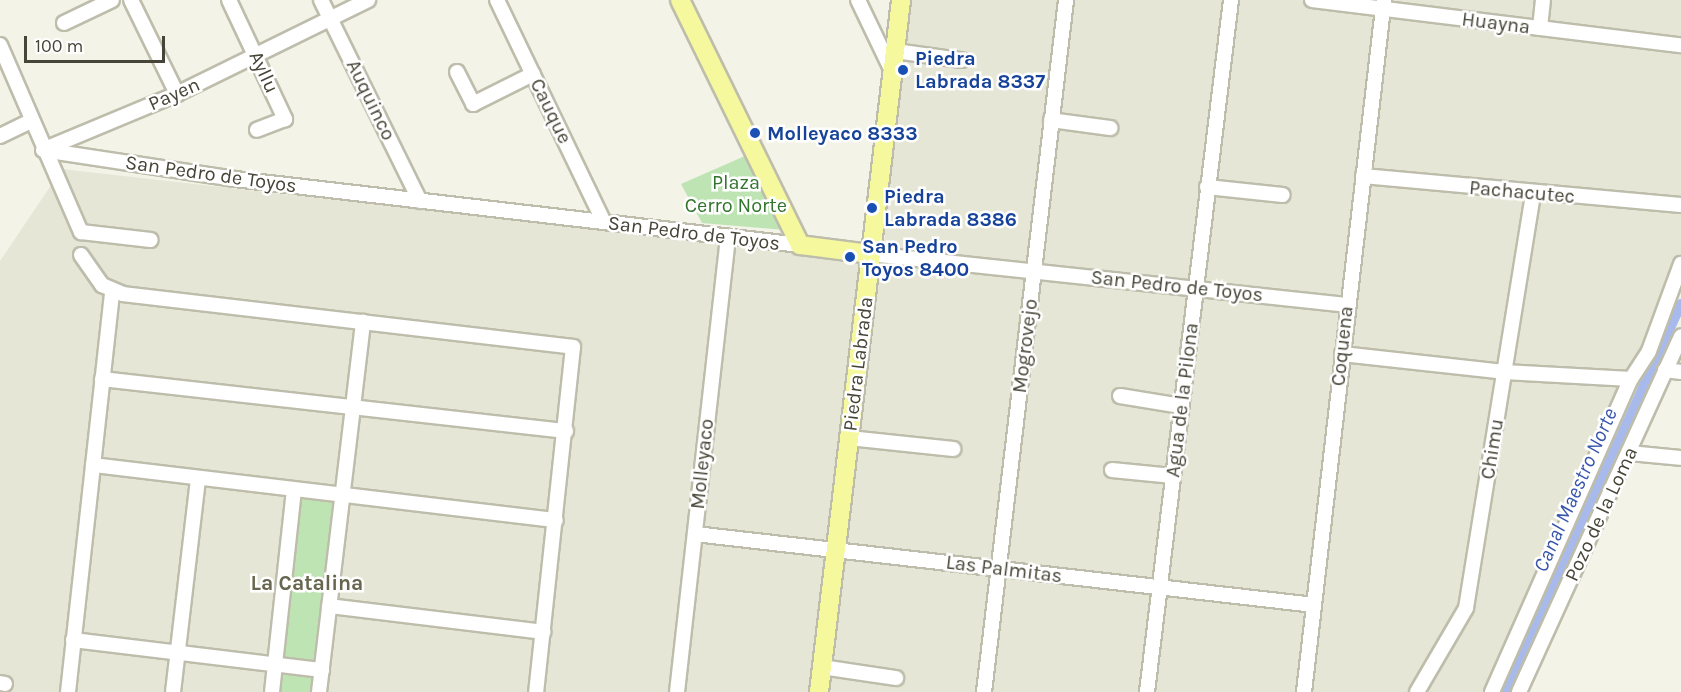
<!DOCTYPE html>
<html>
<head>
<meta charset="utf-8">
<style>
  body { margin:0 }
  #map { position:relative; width:1681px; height:692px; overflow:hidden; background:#f3f3e8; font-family:Karla,sans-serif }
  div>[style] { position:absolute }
  .residential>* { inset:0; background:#e6e6d6 }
  .green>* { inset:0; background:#bee4b3; transform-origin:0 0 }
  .canal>* { height:10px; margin:-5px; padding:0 5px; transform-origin:5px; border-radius:5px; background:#a8baec }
  .roads { filter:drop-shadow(2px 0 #bebdab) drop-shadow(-2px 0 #bebdab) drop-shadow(0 2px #bebdab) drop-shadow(0 -2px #bebdab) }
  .minor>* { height:14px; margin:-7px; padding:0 7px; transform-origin:7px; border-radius:7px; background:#fff }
  .major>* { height:18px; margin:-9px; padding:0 9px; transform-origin:9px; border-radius:9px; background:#f5f89c }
  .dots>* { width:16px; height:16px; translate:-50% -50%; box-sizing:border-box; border:3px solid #fff; border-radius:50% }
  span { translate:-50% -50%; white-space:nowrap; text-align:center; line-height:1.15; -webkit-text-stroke:5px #fff; paint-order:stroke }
  .street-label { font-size:20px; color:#464537 }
  .transit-label { font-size:20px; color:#164399; font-weight:700 }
  .left { translate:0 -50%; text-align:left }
  .park-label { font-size:20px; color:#32742e }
  .water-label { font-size:21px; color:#3755ab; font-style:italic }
  .neighbourhood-label { font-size:21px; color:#68664f; font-weight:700 }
  .scale { position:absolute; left:24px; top:36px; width:141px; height:27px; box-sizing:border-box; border:3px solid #464537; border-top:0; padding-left:8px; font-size:18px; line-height:21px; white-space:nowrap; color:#464537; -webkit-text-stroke:4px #fff; paint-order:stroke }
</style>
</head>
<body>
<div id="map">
  <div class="residential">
    <i style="clip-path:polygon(907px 0,1681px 0,1681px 273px,1491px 692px,0 692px,0 261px,62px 169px,795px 252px,882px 266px)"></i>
  </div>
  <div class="green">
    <i style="clip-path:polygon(754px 152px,785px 230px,702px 223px,681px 184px)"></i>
    <i style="left:298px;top:497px;width:38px;height:163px;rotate:7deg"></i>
    <i style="clip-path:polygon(279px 670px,317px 676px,315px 692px,277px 692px)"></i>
  </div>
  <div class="canal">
    <i style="left:1505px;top:692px;width:426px;rotate:-65.6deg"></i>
  </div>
  <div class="roads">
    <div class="minor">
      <i style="left:131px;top:0;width:105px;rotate:63.9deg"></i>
      <i style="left:229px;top:0;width:132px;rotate:64.8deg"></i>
      <i style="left:285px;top:119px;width:30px;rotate:159deg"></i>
      <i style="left:321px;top:0;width:224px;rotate:63.8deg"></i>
      <i style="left:497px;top:0;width:246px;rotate:64.3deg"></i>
      <i style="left:858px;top:0;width:79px;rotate:64.4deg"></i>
      <i style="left:1312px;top:0;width:372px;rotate:7deg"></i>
      <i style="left:64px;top:23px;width:53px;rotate:-25.6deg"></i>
      <i style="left:1540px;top:28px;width:28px;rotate:-84deg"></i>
      <i style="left:0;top:45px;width:204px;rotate:66.6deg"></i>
      <i style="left:81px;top:232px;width:70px;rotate:6.5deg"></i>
      <i style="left:895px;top:51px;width:67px;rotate:7.8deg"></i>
      <i style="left:457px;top:72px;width:36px;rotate:63deg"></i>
      <i style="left:473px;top:104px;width:67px;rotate:-26.6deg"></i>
      <i style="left:1051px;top:120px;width:60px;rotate:7.7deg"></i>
      <i style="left:0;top:136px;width:34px;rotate:-26deg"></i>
      <i style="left:45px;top:149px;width:143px;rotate:-22.6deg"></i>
      <i style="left:177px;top:94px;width:213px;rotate:-26.2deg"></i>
      <i style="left:43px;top:150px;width:194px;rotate:8.6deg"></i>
      <i style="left:235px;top:179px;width:569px;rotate:6.66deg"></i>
      <i style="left:1363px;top:176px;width:319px;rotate:5.2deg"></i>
      <i style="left:1207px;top:187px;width:76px;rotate:6deg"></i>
      <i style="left:870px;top:254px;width:479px;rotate:6.1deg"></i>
      <i style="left:81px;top:255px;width:37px;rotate:55deg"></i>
      <i style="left:102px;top:285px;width:23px;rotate:23deg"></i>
      <i style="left:123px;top:294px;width:453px;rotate:6.7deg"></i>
      <i style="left:573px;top:347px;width:347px;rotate:96.1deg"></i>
      <i style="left:1342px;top:354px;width:163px;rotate:6.3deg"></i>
      <i style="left:1504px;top:372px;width:127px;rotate:3.2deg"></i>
      <i style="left:1665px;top:370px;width:16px;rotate:7deg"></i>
      <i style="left:102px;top:379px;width:467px;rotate:6.4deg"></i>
      <i style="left:1120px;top:396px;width:62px;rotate:9.3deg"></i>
      <i style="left:849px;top:438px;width:105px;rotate:6deg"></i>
      <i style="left:1629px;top:453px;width:52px;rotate:5.5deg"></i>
      <i style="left:93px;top:465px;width:466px;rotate:6.8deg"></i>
      <i style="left:1112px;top:470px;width:61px;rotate:5.6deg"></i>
      <i style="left:695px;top:534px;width:623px;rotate:6.54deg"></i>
      <i style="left:329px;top:606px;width:216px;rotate:6.9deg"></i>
      <i style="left:73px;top:640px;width:251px;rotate:6.9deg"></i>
      <i style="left:822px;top:667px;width:75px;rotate:8.5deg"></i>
      <i style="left:0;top:683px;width:5px;rotate:11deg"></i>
      <i style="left:68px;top:692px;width:403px;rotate:-83.7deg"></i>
      <i style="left:173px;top:692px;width:215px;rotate:-83.3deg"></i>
      <i style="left:272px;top:692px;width:203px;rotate:-83.8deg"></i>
      <i style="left:319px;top:692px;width:373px;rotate:-83.2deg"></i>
      <i style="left:677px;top:692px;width:458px;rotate:-83.6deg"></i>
      <i style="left:984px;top:692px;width:697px;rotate:-83.24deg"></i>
      <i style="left:1147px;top:692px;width:697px;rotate:-83.08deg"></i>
      <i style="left:1304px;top:692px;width:697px;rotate:-83.41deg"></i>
      <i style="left:1417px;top:692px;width:97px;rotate:-59.7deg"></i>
      <i style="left:1466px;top:608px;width:418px;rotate:-80.8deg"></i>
      <i style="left:1492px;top:692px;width:342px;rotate:-66.1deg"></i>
      <i style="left:1631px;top:379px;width:33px;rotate:-57deg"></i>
      <i style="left:1649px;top:351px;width:93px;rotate:-69.8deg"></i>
      <i style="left:1519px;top:692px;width:391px;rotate:-65.5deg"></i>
    </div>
    <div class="major">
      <i style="left:680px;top:0;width:273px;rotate:63.9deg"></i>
      <i style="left:800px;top:245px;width:71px;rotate:7.3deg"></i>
      <i style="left:819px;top:692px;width:697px;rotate:-83.24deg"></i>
    </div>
  </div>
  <div class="dots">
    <i style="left:903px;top:70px;background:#1a4fb4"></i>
    <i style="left:755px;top:133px;background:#1a4fb4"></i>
    <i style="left:872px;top:208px;background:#1a4fb4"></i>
    <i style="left:850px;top:257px;background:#1a4fb4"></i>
  </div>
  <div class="street-label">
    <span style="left:1496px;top:23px;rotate:7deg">Huayna</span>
    <span style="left:264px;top:72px;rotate:65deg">Ayllu</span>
    <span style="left:174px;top:94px;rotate:-24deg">Payen</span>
    <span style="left:371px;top:100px;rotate:64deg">Auquinco</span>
    <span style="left:551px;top:111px;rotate:64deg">Cauque</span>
    <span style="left:211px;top:174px;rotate:8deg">San Pedro de Toyos</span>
    <span style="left:1522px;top:192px;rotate:5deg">Pachacutec</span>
    <span style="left:694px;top:233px;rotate:7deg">San Pedro de Toyos</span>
    <span style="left:1177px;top:286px;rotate:6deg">San Pedro de Toyos</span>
    <span style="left:1025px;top:346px;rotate:-83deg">Mogrovejo</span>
    <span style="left:1342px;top:346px;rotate:-84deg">Coquena</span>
    <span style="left:858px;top:364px;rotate:-83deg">Piedra Labrada</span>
    <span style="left:1182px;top:400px;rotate:-83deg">Agua de la Pilona</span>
    <span style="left:1492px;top:449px;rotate:-81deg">Chimu</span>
    <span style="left:702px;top:464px;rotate:-84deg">Molleyaco</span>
    <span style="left:1601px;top:514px;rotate:-65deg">Pozo de la Loma</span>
    <span style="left:1004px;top:569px;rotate:7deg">Las Palmitas</span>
  </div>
  <div class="transit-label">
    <span class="left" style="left:915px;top:70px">Piedra<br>Labrada 8337</span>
    <span class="left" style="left:767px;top:133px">Molleyaco 8333</span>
    <span class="left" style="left:884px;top:208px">Piedra<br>Labrada 8386</span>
    <span class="left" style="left:862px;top:258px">San Pedro<br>Toyos 8400</span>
  </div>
  <div class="park-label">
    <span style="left:736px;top:194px">Plaza<br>Cerro Norte</span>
  </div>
  <div class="water-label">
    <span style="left:1575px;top:490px;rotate:-66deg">Canal Maestro Norte</span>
  </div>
  <div class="neighbourhood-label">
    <span style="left:307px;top:583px">La Catalina</span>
  </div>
  <div class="scale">100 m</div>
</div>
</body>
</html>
